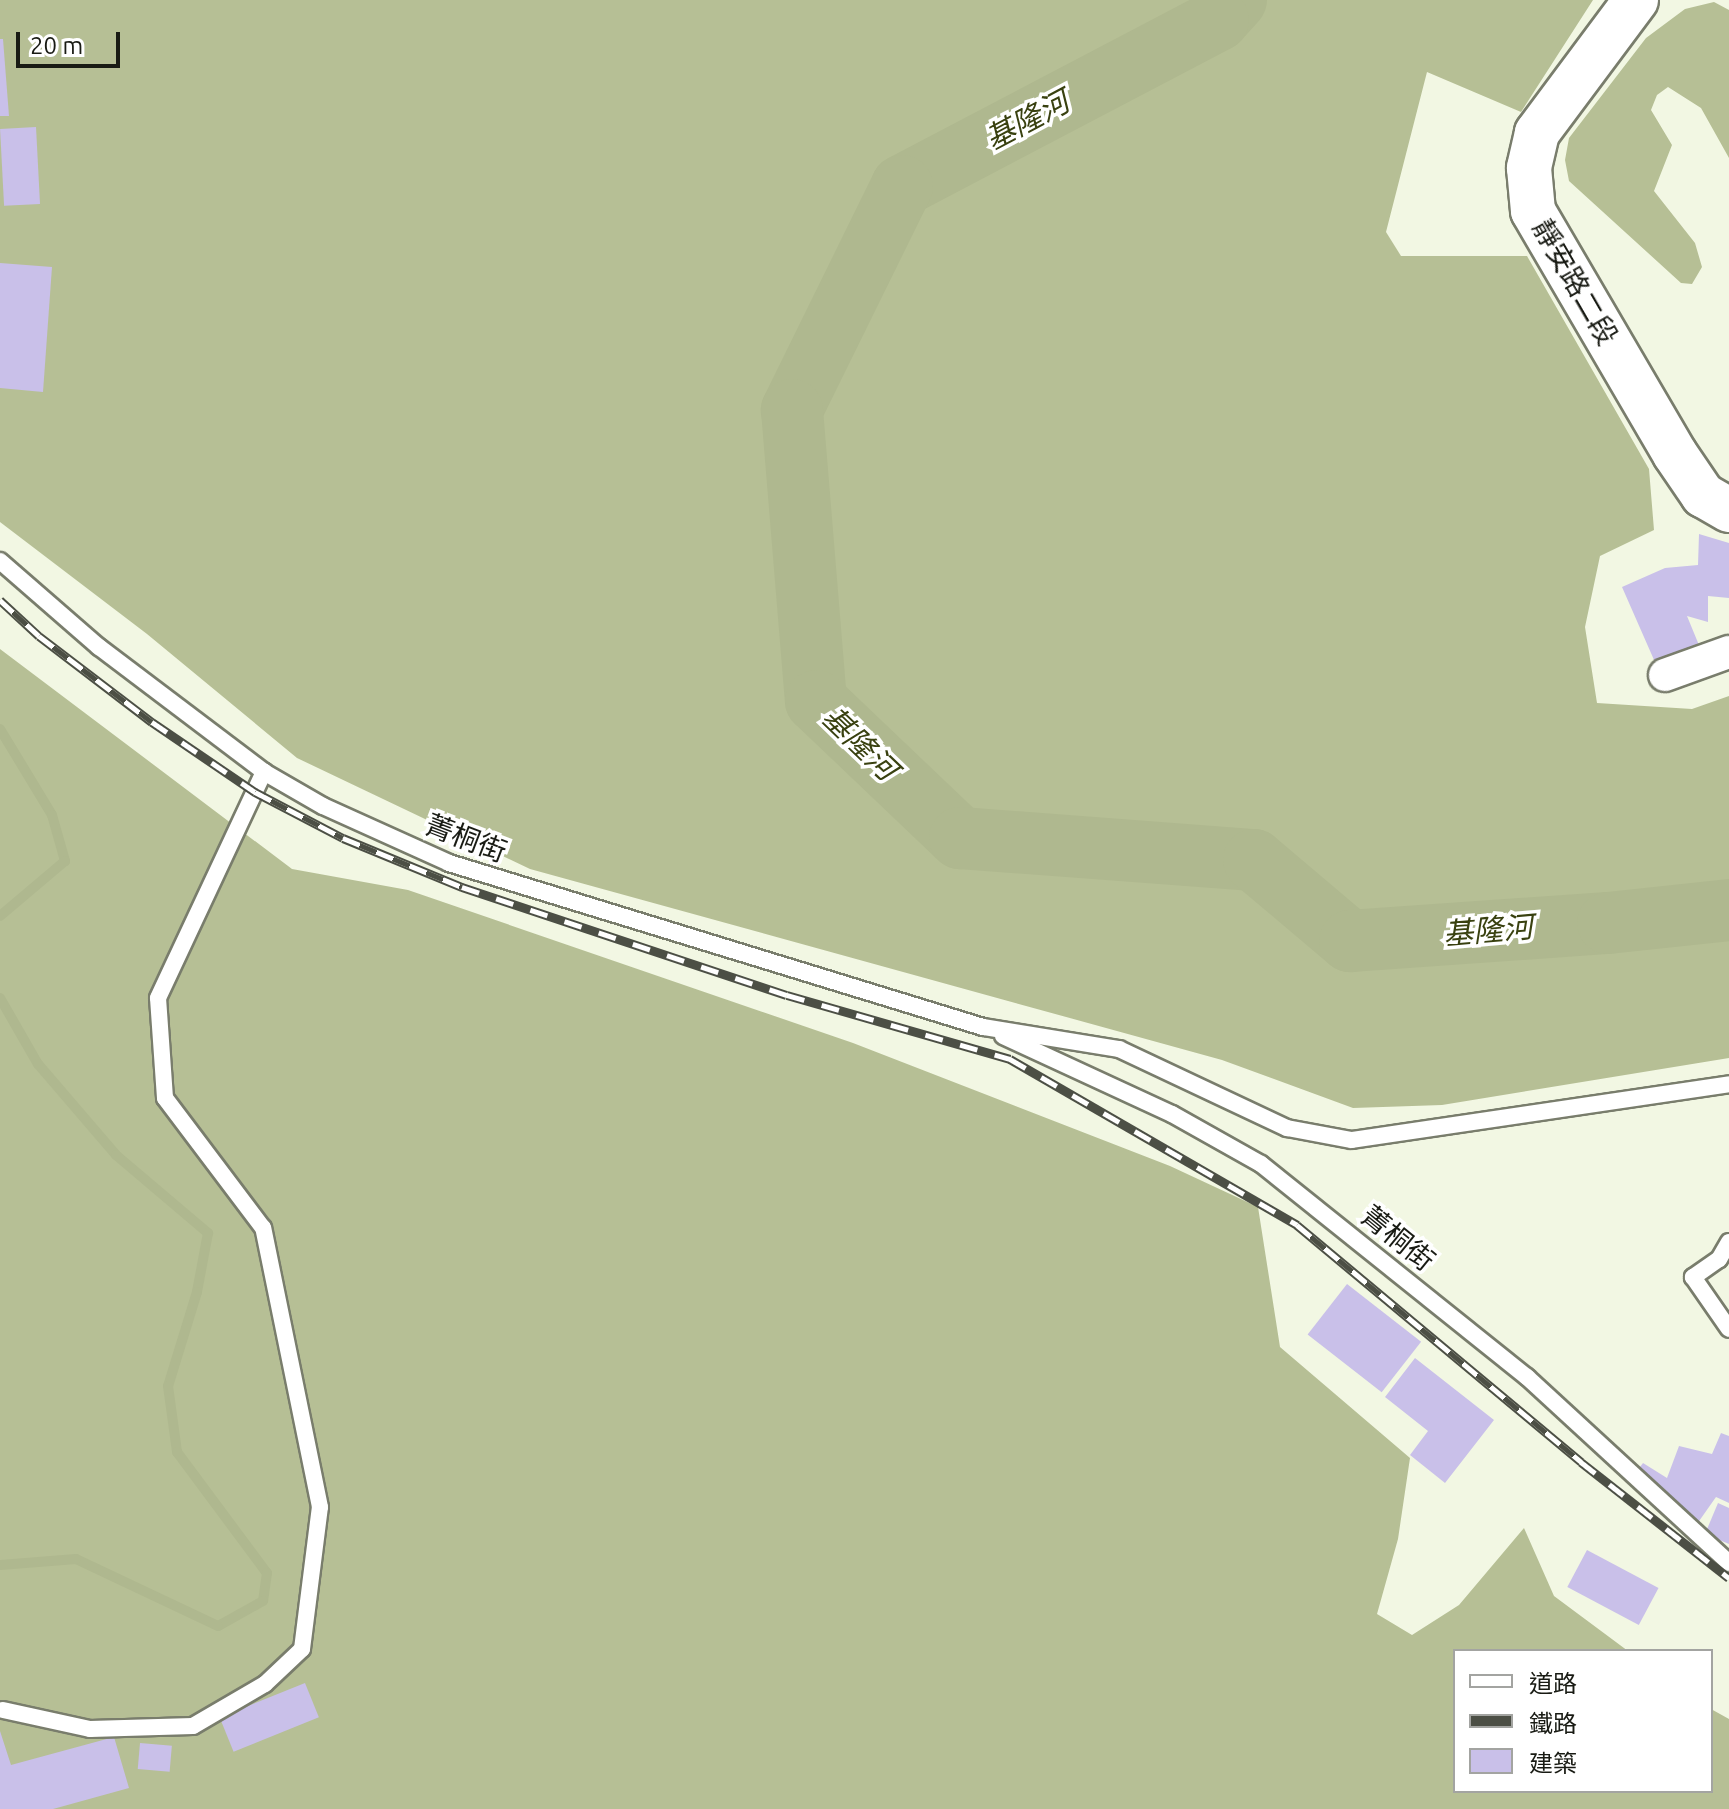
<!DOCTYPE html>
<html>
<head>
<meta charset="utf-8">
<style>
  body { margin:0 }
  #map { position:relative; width:1729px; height:1809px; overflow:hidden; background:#f2f7e3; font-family:Ubuntu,"Noto Sans TC",sans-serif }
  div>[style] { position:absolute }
  .forest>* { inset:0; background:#b6bf95 }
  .stream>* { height:10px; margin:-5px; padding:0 5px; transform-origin:5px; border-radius:5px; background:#afb88f }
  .river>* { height:62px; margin:-31px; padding:0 31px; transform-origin:31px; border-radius:31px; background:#afb88f }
  .building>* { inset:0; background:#c9c0e9; transform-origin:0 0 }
  .roads { filter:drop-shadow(2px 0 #797d6c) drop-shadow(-2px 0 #797d6c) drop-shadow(0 2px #797d6c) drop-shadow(0 -2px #797d6c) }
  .service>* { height:16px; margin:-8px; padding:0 8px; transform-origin:8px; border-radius:8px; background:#fff }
  .minor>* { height:32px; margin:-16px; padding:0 16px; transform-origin:16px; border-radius:16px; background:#fff }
  .secondary>* { height:44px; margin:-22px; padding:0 22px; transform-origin:22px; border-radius:22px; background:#fff }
  .rail>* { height:9px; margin-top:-4.5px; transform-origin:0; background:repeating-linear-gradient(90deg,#fff 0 18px,#4c4f45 0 36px); box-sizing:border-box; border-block:2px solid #4c4f45 }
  span { translate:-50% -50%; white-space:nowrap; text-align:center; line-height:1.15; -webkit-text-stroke:7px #fff; paint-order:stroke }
  .street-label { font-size:28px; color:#191b14 }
  .water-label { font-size:30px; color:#394110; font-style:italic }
  .legend { position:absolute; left:1453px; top:1649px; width:260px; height:144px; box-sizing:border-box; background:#fff; border:2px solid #a3a4a1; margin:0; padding:10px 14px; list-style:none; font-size:24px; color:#191b14 }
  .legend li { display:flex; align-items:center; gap:16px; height:40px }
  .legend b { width:40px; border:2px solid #a3a4a1 }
  .scale { position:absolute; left:16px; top:32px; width:104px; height:36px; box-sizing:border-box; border:4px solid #191b14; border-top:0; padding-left:10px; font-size:24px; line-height:28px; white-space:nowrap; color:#191b14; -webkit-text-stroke:6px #fff; paint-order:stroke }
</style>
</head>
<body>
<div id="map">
  <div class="forest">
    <i style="clip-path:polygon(0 0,1593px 0,1521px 112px,1427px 72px,1386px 232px,1401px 256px,1527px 256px,1649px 469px,1654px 530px,1600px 556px,1585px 627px,1597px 703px,1692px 709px,1729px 696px,1729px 1058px,1442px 1105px,1353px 1108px,1222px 1060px,530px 869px,297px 758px,147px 634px,0 522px)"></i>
    <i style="clip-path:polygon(1714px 2px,1729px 10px,1729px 158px,1701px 108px,1668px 87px,1657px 95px,1651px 110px,1672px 145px,1654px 191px,1695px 243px,1702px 267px,1692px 284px,1681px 283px,1569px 181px,1565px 160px,1569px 138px,1646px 38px,1685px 9px)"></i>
    <i style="clip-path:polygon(0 649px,292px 869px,408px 890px,853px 1043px,1170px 1166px,1258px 1207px,1280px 1347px,1410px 1458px,1398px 1539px,1377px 1614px,1412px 1635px,1459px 1605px,1524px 1528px,1554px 1596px,1628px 1651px,1455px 1651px,1455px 1791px,1711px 1791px,1711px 1709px,1729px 1719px,1729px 1809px,0 1809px)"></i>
  </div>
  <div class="stream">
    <i style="left:0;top:729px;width:100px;rotate:58.8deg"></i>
    <i style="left:52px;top:815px;width:48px;rotate:74.2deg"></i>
    <i style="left:65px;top:861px;width:85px;rotate:139.8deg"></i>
    <i style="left:0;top:998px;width:76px;rotate:60.1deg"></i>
    <i style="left:38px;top:1064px;width:120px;rotate:49.4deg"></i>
    <i style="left:116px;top:1155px;width:121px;rotate:40.3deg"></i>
    <i style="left:208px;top:1233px;width:60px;rotate:100.6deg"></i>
    <i style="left:197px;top:1292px;width:98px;rotate:107.1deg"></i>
    <i style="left:168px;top:1386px;width:67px;rotate:82.2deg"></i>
    <i style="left:177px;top:1452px;width:151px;rotate:53.4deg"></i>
    <i style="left:267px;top:1573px;width:28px;rotate:98deg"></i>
    <i style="left:263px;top:1601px;width:51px;rotate:150.9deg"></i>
    <i style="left:218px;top:1626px;width:157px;rotate:-154.7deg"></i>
    <i style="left:76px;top:1559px;width:76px;rotate:175.5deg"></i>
  </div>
  <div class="river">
    <i style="left:1236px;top:0;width:27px;rotate:132deg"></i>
    <i style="left:1218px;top:20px;width:357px;rotate:152.3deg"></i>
    <i style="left:902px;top:186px;width:250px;rotate:116.2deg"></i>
    <i style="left:792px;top:410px;width:292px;rotate:85.3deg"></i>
    <i style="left:816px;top:701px;width:199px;rotate:43.6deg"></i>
    <i style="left:960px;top:838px;width:295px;rotate:4.3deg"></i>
    <i style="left:1254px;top:860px;width:126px;rotate:40.2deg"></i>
    <i style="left:1350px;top:941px;width:259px;rotate:-4deg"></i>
    <i style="left:1608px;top:923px;width:122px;rotate:-6.1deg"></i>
  </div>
  <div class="building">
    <i style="clip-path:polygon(0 39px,3px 39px,9px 116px,0 116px)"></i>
    <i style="left:36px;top:127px;width:77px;height:36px;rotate:87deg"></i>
    <i style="clip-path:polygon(0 263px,52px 267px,43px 392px,0 388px)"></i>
    <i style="clip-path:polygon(1699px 534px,1729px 543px,1729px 598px,1708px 596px,1708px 622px,1687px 616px,1701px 650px,1658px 669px,1622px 587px,1665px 568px,1698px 565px)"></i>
    <i style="left:1347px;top:1284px;width:94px;height:64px;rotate:38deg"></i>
    <i style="clip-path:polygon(1415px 1358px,1494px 1420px,1445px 1483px,1410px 1455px,1428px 1431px,1385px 1397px)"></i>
    <i style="clip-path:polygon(1721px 1433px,1729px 1436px,1729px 1503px,1716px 1497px,1697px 1524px,1637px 1471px,1643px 1463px,1667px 1478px,1679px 1446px,1712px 1454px)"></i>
    <i style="clip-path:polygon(1718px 1503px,1729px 1508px,1729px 1544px,1705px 1534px)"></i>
    <i style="left:1587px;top:1550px;width:81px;height:42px;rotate:28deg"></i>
    <i style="left:305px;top:1683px;width:37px;height:92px;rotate:68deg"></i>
    <i style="clip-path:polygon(0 1731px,11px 1765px,114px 1737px,129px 1788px,53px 1809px,0 1809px)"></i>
    <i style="left:140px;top:1743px;width:32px;height:26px;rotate:5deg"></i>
  </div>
  <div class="roads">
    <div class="service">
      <i style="left:0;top:561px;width:131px;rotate:41deg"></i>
      <i style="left:99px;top:647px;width:207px;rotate:37.1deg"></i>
      <i style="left:264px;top:772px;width:68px;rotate:30deg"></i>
      <i style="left:323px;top:806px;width:138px;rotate:24.3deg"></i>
      <i style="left:449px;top:863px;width:559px;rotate:17.07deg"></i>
      <i style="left:983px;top:1027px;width:138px;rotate:9.2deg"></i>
      <i style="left:1119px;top:1049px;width:186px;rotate:25.2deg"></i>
      <i style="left:1287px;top:1128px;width:66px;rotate:10.5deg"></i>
      <i style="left:1352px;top:1140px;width:381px;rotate:-8.4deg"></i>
      <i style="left:1003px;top:1036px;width:186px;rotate:24.8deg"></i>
      <i style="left:1172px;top:1114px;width:102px;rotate:29.3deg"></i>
      <i style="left:1261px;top:1164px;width:341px;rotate:38.7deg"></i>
      <i style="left:1527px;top:1377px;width:275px;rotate:42.6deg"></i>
      <i style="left:1729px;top:1242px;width:20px;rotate:120deg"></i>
      <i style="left:1719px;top:1259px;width:32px;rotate:145deg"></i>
      <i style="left:1693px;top:1277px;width:63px;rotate:55.3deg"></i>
      <i style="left:3px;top:1710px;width:89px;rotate:12.3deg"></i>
      <i style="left:90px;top:1729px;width:103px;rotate:-1.7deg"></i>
      <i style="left:193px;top:1726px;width:83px;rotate:-30.3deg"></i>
      <i style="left:265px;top:1684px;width:51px;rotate:-43.4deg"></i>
      <i style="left:302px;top:1649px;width:143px;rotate:-82.8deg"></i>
      <i style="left:320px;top:1507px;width:285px;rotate:-101.5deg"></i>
      <i style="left:263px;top:1228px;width:163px;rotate:-127deg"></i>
      <i style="left:165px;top:1098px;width:100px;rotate:-94deg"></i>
      <i style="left:158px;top:998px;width:250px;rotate:-64.9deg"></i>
    </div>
    <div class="minor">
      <i style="left:1665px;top:675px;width:68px;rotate:-19.8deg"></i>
    </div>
    <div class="secondary">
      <i style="left:1636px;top:0;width:166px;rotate:126.7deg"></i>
      <i style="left:1537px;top:133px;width:36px;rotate:103deg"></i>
      <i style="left:1529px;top:168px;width:43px;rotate:84.7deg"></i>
      <i style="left:1533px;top:211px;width:281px;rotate:59.7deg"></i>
      <i style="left:1675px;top:454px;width:50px;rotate:55.7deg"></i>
      <i style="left:1703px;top:495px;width:30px;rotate:30deg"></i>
    </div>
  </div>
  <div class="rail">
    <i style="left:0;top:600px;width:53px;rotate:42.7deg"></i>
    <i style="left:39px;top:636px;width:142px;rotate:37.3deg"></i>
    <i style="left:152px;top:722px;width:125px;rotate:34.2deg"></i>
    <i style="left:255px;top:792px;width:99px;rotate:27.6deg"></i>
    <i style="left:343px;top:838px;width:129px;rotate:22.4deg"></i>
    <i style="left:462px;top:887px;width:342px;rotate:18.4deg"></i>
    <i style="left:787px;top:995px;width:232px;rotate:16deg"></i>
    <i style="left:1010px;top:1059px;width:332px;rotate:30deg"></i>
    <i style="left:1297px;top:1225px;width:370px;rotate:39.8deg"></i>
    <i style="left:1581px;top:1462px;width:188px;rotate:38.1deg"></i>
  </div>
  <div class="street-label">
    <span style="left:1575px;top:282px;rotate:60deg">靜安路二段</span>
    <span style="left:466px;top:838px;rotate:21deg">菁桐街</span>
    <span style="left:1398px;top:1238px;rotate:39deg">菁桐街</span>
  </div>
  <div class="water-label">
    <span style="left:1027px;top:120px;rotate:-28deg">基隆河</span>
    <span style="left:860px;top:743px;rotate:44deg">基隆河</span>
    <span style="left:1488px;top:930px;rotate:-5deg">基隆河</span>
  </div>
  <ul class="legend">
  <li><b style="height:10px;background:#fff"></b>道路</li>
  <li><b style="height:10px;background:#4c4f45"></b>鐵路</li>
  <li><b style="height:22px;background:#c9c0e9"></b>建築</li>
  </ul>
  <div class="scale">20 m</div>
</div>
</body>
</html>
